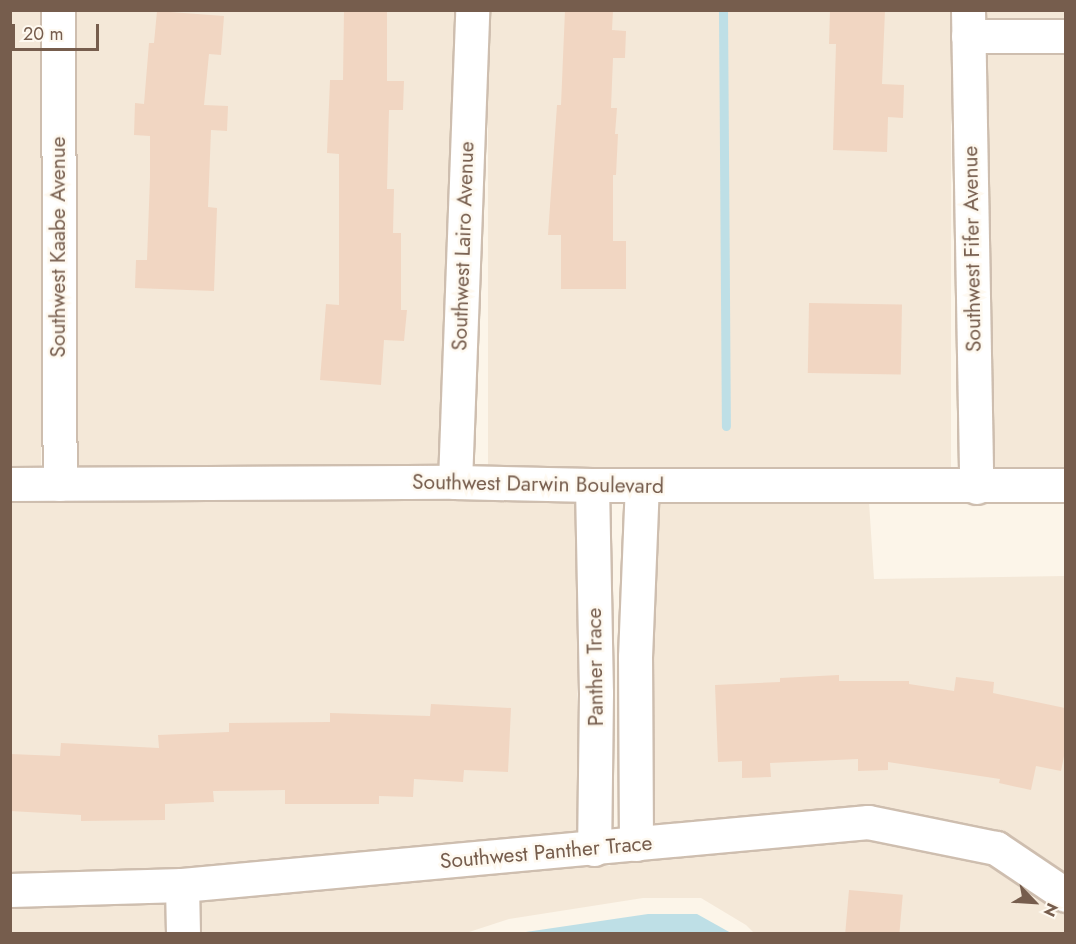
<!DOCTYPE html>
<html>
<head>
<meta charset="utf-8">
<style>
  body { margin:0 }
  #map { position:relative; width:1076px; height:944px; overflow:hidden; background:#fcf5e9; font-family:Jost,sans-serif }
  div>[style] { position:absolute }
  .residential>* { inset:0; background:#f4e8d8; transform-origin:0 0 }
  .water>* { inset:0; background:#bedfe6 }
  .stream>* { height:9px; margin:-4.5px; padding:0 4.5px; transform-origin:4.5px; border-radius:4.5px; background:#bedfe6 }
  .building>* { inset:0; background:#f1d6c2; transform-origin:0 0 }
  .roads { filter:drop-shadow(2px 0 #cebeaf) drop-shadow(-2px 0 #cebeaf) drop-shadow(0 2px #cebeaf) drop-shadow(0 -2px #cebeaf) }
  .minor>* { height:33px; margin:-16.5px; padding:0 16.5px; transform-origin:16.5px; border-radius:16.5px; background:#fff }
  span { translate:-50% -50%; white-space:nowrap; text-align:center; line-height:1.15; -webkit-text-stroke:5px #fef9f0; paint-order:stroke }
  .street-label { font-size:21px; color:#765d4d }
  .frame { position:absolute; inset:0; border:12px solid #765d4d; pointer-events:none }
  .north { position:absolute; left:1004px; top:872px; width:60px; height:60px; -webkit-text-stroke:4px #fef9f0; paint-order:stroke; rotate:115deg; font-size:16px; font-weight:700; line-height:24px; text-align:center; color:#765d4d }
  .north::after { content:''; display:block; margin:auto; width:21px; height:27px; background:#765d4d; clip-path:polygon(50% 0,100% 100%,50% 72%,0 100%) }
  .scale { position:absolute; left:12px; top:24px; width:87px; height:27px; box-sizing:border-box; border:3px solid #765d4d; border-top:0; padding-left:8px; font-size:18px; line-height:21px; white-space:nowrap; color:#765d4d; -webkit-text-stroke:4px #fef9f0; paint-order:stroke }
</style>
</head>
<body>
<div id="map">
  <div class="residential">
    <i style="left:10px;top:11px;width:31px;height:458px"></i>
    <i style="left:74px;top:11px;width:381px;height:457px"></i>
    <i style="left:488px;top:11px;width:463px;height:456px"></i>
    <i style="left:985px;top:11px;width:80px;height:9px"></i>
    <i style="left:985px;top:51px;width:80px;height:417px"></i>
    <i style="clip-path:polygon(455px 498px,576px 500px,578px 835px,180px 869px,11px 875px,10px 499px)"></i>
    <i style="clip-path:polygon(658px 501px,869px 502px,874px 579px,1065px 576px,1065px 877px,1005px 836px,653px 827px,651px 659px)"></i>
    <i style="clip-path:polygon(868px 837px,989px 863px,1065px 914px,1066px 933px,754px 933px,746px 925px,701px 898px,643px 898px,509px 919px,466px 933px,199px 934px,199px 899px,595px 865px,610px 866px,611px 863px,653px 861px,653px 859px)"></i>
    <i style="clip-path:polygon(165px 901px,166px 933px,11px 933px,10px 906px)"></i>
  </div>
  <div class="water">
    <i style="clip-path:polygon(648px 914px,697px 914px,731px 933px,519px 933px)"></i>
  </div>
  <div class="stream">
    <i style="left:723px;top:10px;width:416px;rotate:89.6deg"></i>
  </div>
  <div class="building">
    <i style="clip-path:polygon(344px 10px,387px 10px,387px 81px,404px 81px,403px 110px,389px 110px,387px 189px,394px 189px,393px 233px,401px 233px,401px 310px,407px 310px,404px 341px,384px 340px,381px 385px,320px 380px,326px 304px,339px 305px,339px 154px,327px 153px,330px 80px,343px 80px)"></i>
    <i style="clip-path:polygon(565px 10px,613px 10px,612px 30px,626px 31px,625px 58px,613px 58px,611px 108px,617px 108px,615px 134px,618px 134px,616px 175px,613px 175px,613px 241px,626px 241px,626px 289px,561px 289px,561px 235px,548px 235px,557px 105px,561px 105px)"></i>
    <i style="clip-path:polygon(830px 10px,885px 10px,882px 84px,904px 85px,903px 118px,888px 117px,887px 152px,833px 150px,836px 44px,829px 44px)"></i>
    <i style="clip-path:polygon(157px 11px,224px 16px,221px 55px,209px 54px,204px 105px,228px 106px,227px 131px,211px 130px,208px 207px,217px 208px,214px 291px,135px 288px,136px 260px,147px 260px,150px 177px,150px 136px,134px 135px,135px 103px,144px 104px,149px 43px,154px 43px)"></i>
    <i style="left:809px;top:303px;width:93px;height:70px;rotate:1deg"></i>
    <i style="clip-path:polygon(839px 675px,839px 681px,909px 681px,909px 684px,954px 691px,956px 677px,994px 682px,993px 693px,1065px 708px,1065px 751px,1061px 771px,1036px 766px,1031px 790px,999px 783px,1000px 779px,888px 762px,888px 770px,858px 771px,858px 759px,770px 763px,771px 777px,742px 778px,742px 761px,718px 762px,715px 685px,780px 682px,780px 678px)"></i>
    <i style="clip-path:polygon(431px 704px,511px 708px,508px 772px,464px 770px,463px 782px,414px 779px,413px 797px,379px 796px,379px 804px,285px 804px,285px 790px,213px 791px,214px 802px,165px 804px,165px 820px,81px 821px,81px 815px,10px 811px,10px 754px,60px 756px,61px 743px,159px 748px,158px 735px,229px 732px,229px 723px,330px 722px,330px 713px,430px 716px)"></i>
    <i style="left:849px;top:890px;width:54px;height:43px;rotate:5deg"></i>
  </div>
  <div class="roads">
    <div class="minor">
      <i style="left:58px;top:10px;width:474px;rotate:89.8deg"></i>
      <i style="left:968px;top:10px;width:477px;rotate:89deg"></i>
      <i style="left:968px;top:36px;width:98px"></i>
      <i style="left:455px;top:482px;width:472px;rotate:-87.9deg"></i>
      <i style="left:10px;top:484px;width:445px;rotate:-0.3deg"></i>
      <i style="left:455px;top:482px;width:137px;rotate:1.3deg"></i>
      <i style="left:592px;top:485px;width:474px"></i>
      <i style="left:592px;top:485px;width:208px;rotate:88.9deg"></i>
      <i style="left:596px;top:693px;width:156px;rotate:90.7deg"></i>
      <i style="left:636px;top:844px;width:187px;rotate:-90.3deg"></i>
      <i style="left:635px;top:657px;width:172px;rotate:-87.7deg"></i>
      <i style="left:182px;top:885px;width:49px;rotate:88.8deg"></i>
      <i style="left:10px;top:890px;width:172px;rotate:-1.7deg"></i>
      <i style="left:182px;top:885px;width:689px;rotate:-5.25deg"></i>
      <i style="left:868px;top:822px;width:131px;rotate:11.5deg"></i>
      <i style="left:996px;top:848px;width:84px;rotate:33.9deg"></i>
    </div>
  </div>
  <div class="street-label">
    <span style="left:463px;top:246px;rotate:-88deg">Southwest Lairo Avenue</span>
    <span style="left:58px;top:247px;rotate:-90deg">Southwest Kaabe Avenue</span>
    <span style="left:972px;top:249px;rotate:-91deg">Southwest Fifer Avenue</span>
    <span style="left:538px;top:484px;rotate:1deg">Southwest Darwin Boulevard</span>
    <span style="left:595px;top:667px;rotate:-91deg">Panther Trace</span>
    <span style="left:546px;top:852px;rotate:-5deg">Southwest Panther Trace</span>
  </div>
  <div class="frame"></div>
  <div class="north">N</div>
  <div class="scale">20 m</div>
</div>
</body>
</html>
